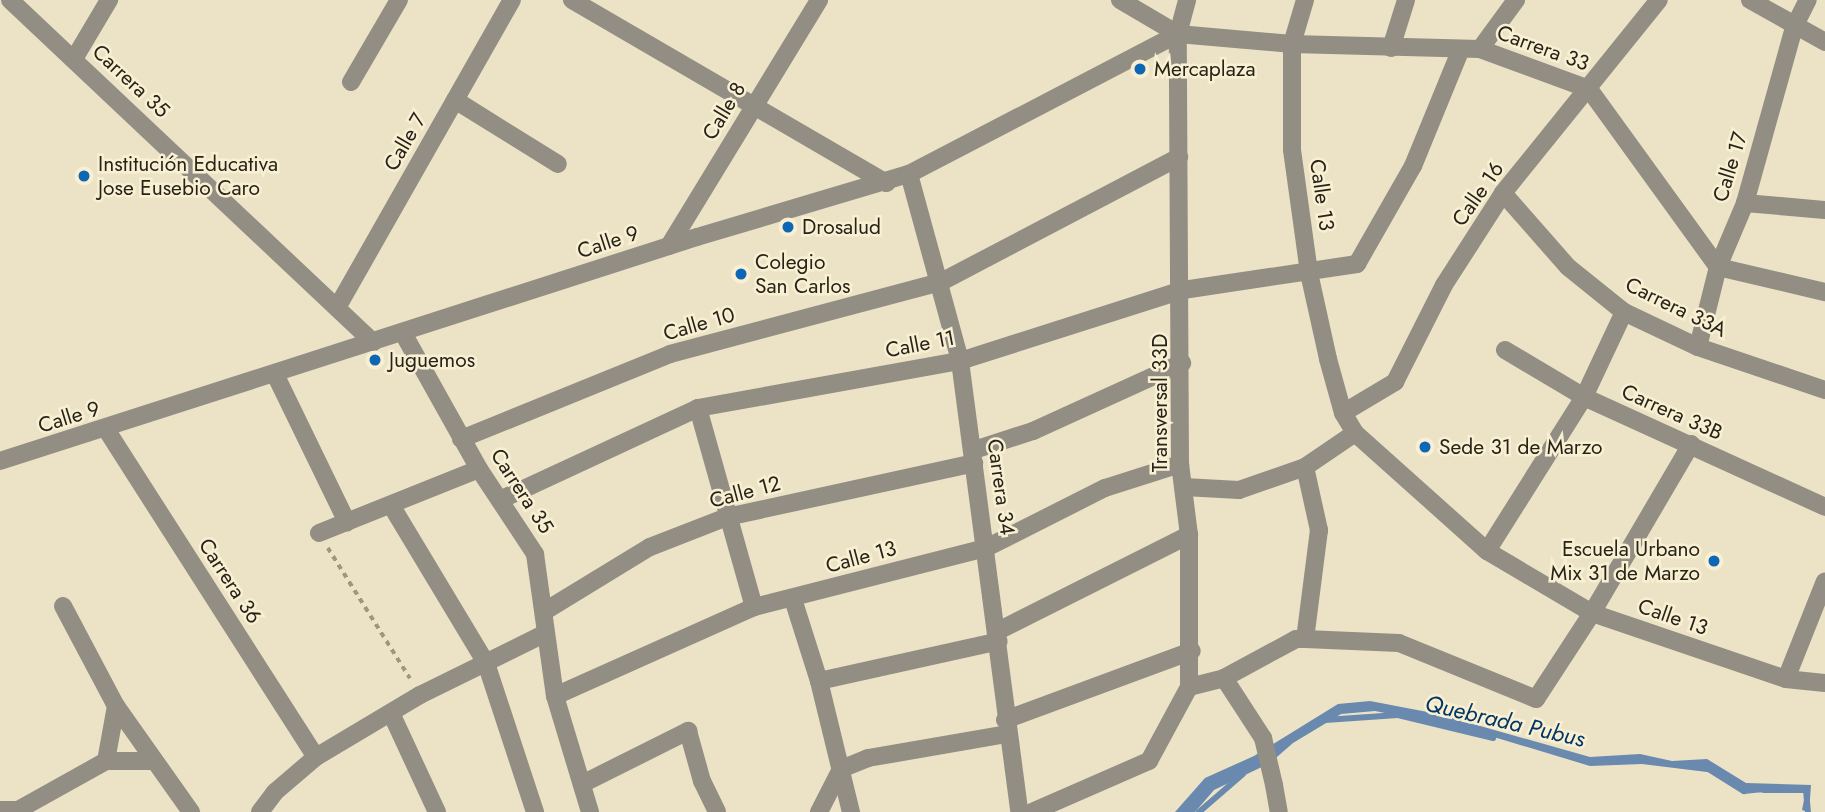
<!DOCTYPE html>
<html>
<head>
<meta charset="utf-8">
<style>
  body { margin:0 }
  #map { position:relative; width:1825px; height:812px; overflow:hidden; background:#ece2c6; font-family:Jost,sans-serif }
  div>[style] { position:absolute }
  .water>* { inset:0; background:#6989ae }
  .stream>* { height:6px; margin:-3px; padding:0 3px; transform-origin:3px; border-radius:3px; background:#6989ae }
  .path>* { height:3.5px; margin-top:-1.75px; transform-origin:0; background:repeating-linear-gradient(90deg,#9e9681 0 5px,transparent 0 10px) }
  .pedestrian>* { height:18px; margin:-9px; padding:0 9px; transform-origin:9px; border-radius:9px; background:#928e83 }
  .minor>* { height:18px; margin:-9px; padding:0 9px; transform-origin:9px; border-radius:9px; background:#928e83 }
  .tertiary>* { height:18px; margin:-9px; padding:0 9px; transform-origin:9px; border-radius:9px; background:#928e83 }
  .dots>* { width:19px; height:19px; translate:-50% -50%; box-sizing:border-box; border:4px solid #f9f0d3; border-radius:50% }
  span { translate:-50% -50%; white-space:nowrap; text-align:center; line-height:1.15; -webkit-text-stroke:5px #f9f0d3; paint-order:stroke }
  .street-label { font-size:21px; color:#272319 }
  .poi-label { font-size:21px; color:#272319 }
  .left { translate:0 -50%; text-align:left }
  .right { translate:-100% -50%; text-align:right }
  .water-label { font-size:23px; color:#013665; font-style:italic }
</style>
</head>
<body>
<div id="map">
  <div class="water">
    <i style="clip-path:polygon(1370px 701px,1438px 714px,1590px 757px,1640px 754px,1672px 761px,1707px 759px,1746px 783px,1811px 785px,1809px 812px,1802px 810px,1806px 790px,1750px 793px,1715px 773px,1642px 764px,1590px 766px,1474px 731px,1375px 711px,1341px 714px,1293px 743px,1270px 763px,1214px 790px,1195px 812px,1175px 812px,1205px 778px,1254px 756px,1338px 704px)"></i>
  </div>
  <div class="stream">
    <i style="left:1325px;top:720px;width:73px;rotate:-3.9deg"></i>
    <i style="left:1398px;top:715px;width:98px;rotate:13.6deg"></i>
    <i style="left:1710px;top:770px;width:40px;rotate:32deg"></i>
    <i style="left:1744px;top:791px;width:9px;rotate:-6deg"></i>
    <i style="left:1764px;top:790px;width:42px"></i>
    <i style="left:1806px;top:790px;width:22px;rotate:85deg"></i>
    <i style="left:1199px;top:812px;width:58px;rotate:-40.8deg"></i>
  </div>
  <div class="path">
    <i style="left:328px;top:548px;width:154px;rotate:57.8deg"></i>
  </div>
  <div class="pedestrian">
    <i style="left:275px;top:374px;width:165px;rotate:64.1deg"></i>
    <i style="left:974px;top:450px;width:62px;rotate:-17.9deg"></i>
    <i style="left:1033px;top:431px;width:164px;rotate:-24.5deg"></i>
    <i style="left:1305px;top:467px;width:65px;rotate:77.5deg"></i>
    <i style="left:1319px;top:530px;width:110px;rotate:97.3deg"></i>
    <i style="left:391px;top:505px;width:184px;rotate:59deg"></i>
    <i style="left:486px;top:663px;width:157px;rotate:71.8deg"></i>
    <i style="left:793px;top:599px;width:86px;rotate:72.4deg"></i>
    <i style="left:819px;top:681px;width:135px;rotate:76.3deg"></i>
    <i style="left:545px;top:611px;width:123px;rotate:-31.4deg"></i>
    <i style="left:650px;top:547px;width:83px;rotate:-21.3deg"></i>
    <i style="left:727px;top:517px;width:253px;rotate:-12.3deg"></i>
    <i style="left:998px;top:631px;width:214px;rotate:-26.7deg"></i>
    <i style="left:1224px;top:678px;width:72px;rotate:57deg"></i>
    <i style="left:1263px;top:738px;width:48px;rotate:76.8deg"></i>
    <i style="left:819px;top:681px;width:184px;rotate:-12.5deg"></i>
    <i style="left:1189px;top:687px;width:36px;rotate:-14deg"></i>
    <i style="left:1224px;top:678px;width:82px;rotate:-28.4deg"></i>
    <i style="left:1296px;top:639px;width:9px"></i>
    <i style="left:1305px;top:639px;width:94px;rotate:2.4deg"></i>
    <i style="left:1399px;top:643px;width:148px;rotate:22.2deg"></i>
    <i style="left:1536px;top:699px;width:103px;rotate:-56.9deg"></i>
    <i style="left:555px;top:696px;width:218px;rotate:-24.1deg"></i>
    <i style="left:754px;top:607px;width:239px;rotate:-14.3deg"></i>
    <i style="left:986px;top:548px;width:133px;rotate:-26.8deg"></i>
    <i style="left:1105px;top:488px;width:79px;rotate:-17.7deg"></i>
    <i style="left:1005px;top:720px;width:199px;rotate:-20.3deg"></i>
    <i style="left:582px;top:784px;width:119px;rotate:-26.6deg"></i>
    <i style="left:819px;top:812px;width:48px;rotate:-62.9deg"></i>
    <i style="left:841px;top:769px;width:29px;rotate:-22deg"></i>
    <i style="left:868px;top:758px;width:141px;rotate:-9.8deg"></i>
  </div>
  <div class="minor">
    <i style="left:10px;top:0;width:499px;rotate:43.3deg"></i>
    <i style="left:572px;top:0;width:364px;rotate:30.2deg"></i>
    <i style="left:1120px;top:0;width:67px;rotate:30.4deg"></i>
    <i style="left:1178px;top:34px;width:114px;rotate:5deg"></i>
    <i style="left:1292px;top:44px;width:188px;rotate:1.5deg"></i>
    <i style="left:1480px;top:49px;width:116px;rotate:20.2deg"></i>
    <i style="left:1589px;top:89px;width:220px;rotate:54.1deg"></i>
    <i style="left:1718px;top:267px;width:110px;rotate:13.2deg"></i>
    <i style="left:1305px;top:0;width:46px;rotate:106.5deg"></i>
    <i style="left:1292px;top:44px;width:106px;rotate:90deg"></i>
    <i style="left:1292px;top:150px;width:124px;rotate:82.1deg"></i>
    <i style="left:1309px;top:273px;width:88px;rotate:77.5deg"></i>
    <i style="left:1328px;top:359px;width:56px;rotate:74.5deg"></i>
    <i style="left:1343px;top:413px;width:23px;rotate:59deg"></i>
    <i style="left:1355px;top:433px;width:177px;rotate:41.8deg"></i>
    <i style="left:1487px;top:551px;width:122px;rotate:30.6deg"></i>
    <i style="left:1592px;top:613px;width:205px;rotate:18.8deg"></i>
    <i style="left:1786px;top:679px;width:39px;rotate:6deg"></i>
    <i style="left:1750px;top:0;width:86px;rotate:29.2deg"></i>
    <i style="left:1391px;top:48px;width:50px;rotate:-72.6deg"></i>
    <i style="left:1480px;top:49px;width:61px;rotate:-53.7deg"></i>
    <i style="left:74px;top:59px;width:69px;rotate:-59.3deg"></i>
    <i style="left:351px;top:82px;width:95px;rotate:-59.7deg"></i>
    <i style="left:455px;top:100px;width:121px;rotate:31.9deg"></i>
    <i style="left:909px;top:174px;width:194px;rotate:74.7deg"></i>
    <i style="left:960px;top:361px;width:455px;rotate:82.5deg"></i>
    <i style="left:1503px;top:193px;width:98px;rotate:48.7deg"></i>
    <i style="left:1568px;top:267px;width:72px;rotate:38.8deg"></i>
    <i style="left:1624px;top:312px;width:82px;rotate:25.3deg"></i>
    <i style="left:1698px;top:347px;width:134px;rotate:18.7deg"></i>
    <i style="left:1745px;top:203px;width:80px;rotate:5deg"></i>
    <i style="left:669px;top:246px;width:288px;rotate:-58.6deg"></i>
    <i style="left:338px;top:306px;width:352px;rotate:-60.4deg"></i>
    <i style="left:403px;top:333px;width:156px;rotate:60.8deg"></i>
    <i style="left:479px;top:469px;width:102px;rotate:56.6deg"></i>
    <i style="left:535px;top:554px;width:143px;rotate:82deg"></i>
    <i style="left:555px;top:696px;width:121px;rotate:73.2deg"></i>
    <i style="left:1698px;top:347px;width:82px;rotate:-76deg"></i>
    <i style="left:1718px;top:267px;width:69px;rotate:-67.1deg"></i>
    <i style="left:1745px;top:203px;width:183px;rotate:-74.4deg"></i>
    <i style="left:1794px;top:27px;width:30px;rotate:-63deg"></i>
    <i style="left:1505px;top:350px;width:92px;rotate:30.7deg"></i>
    <i style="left:1584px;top:397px;width:265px;rotate:24.5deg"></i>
    <i style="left:698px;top:408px;width:207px;rotate:74.3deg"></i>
    <i style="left:1343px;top:413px;width:61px;rotate:-30.8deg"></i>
    <i style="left:1395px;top:382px;width:109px;rotate:-63.2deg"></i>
    <i style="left:1444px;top:285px;width:109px;rotate:-57.3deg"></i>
    <i style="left:1503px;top:193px;width:248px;rotate:-51.1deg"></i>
    <i style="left:106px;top:429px;width:389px;rotate:57.4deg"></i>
    <i style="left:461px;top:439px;width:226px;rotate:-22.1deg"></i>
    <i style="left:670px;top:354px;width:280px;rotate:-14.9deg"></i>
    <i style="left:941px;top:282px;width:269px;rotate:-27.7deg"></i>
    <i style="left:1184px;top:487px;width:55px;rotate:3.1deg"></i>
    <i style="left:1239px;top:490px;width:70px;rotate:-19.2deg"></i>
    <i style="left:1305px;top:467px;width:60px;rotate:-34.2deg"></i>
    <i style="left:502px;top:499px;width:216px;rotate:-24.9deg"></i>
    <i style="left:698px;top:408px;width:266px;rotate:-10.2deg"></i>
    <i style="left:960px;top:361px;width:234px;rotate:-17.7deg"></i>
    <i style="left:1183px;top:290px;width:176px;rotate:-8.5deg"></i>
    <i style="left:1357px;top:264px;width:113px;rotate:-60.3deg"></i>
    <i style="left:1413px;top:166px;width:126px;rotate:-67.7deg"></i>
    <i style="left:319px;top:533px;width:172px;rotate:-21.8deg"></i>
    <i style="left:1487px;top:551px;width:182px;rotate:-57.8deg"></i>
    <i style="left:1584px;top:397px;width:94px;rotate:-64.8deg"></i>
    <i style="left:63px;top:606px;width:113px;rotate:62.1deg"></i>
    <i style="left:116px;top:706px;width:130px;rotate:54.7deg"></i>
    <i style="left:1592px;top:613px;width:196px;rotate:-59.6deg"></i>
    <i style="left:1786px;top:679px;width:105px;rotate:-68.3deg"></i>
    <i style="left:391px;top:713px;width:109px;rotate:65.1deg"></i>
    <i style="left:688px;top:731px;width:52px;rotate:74.4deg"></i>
    <i style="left:702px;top:781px;width:34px;rotate:64deg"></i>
    <i style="left:106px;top:761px;width:56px;rotate:-79.7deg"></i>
    <i style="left:1274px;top:785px;width:27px;rotate:80deg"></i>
    <i style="left:0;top:810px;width:18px"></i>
    <i style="left:18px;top:810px;width:101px;rotate:-29.1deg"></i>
    <i style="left:106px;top:761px;width:45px"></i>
    <i style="left:260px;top:812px;width:25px;rotate:-53deg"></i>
    <i style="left:275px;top:792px;width:54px;rotate:-40.5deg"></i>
    <i style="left:316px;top:757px;width:121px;rotate:-30.8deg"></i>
    <i style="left:420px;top:695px;width:140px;rotate:-26.2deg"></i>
    <i style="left:1032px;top:812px;width:128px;rotate:-23.6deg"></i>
    <i style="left:1149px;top:761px;width:84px;rotate:-61.6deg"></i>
    <i style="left:1189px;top:687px;width:152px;rotate:-90deg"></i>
    <i style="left:1189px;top:535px;width:72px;rotate:-97.2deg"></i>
    <i style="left:1180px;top:464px;width:430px;rotate:-90.3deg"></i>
  </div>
  <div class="tertiary">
    <i style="left:0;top:461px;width:732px;rotate:-17.82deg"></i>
    <i style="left:697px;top:237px;width:221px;rotate:-16.6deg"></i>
    <i style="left:909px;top:174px;width:303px;rotate:-27.5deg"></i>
    <i style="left:1178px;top:34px;width:35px;rotate:-75deg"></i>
  </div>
  <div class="dots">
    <i style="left:1140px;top:69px;background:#0d67b4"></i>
    <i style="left:84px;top:176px;background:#0d67b4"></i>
    <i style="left:788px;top:227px;background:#0d67b4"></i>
    <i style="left:741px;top:274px;background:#0d67b4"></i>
    <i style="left:375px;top:360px;background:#0d67b4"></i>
    <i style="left:1425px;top:447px;background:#0d67b4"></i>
    <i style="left:1714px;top:561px;background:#0d67b4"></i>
  </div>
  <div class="street-label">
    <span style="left:1543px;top:48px;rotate:20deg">Carrera 33</span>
    <span style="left:131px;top:81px;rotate:43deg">Carrera 35</span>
    <span style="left:724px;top:111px;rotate:-59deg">Calle 8</span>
    <span style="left:405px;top:142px;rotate:-60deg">Calle 7</span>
    <span style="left:1730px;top:167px;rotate:-73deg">Calle 17</span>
    <span style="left:1478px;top:194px;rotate:-55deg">Calle 16</span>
    <span style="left:1322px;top:195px;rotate:82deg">Calle 13</span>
    <span style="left:608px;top:242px;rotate:-18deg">Calle 9</span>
    <span style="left:1676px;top:307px;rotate:26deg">Carrera 33A</span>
    <span style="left:699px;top:324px;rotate:-16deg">Calle 10</span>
    <span style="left:920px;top:344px;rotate:-11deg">Calle 11</span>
    <span style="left:1160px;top:403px;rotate:-90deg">Transversal 33D</span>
    <span style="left:1672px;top:412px;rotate:24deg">Carrera 33B</span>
    <span style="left:69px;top:417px;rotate:-17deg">Calle 9</span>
    <span style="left:1001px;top:487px;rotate:82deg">Carrera 34</span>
    <span style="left:522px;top:491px;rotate:57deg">Carrera 35</span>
    <span style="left:745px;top:492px;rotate:-15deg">Calle 12</span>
    <span style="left:861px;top:557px;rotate:-15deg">Calle 13</span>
    <span style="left:230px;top:581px;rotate:57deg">Carrera 36</span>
    <span style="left:1673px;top:617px;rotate:19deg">Calle 13</span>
  </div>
  <div class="poi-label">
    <span class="left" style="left:1154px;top:69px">Mercaplaza</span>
    <span class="left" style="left:98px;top:176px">Institución Educativa<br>Jose Eusebio Caro</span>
    <span class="left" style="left:802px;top:227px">Drosalud</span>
    <span class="left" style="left:755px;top:274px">Colegio<br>San Carlos</span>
    <span class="left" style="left:389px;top:360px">Juguemos</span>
    <span class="left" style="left:1439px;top:447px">Sede 31 de Marzo</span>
    <span class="right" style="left:1700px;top:561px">Escuela Urbano<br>Mix 31 de Marzo</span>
  </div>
  <div class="water-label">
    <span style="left:1505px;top:721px;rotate:13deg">Quebrada Pubus</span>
  </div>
</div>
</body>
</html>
